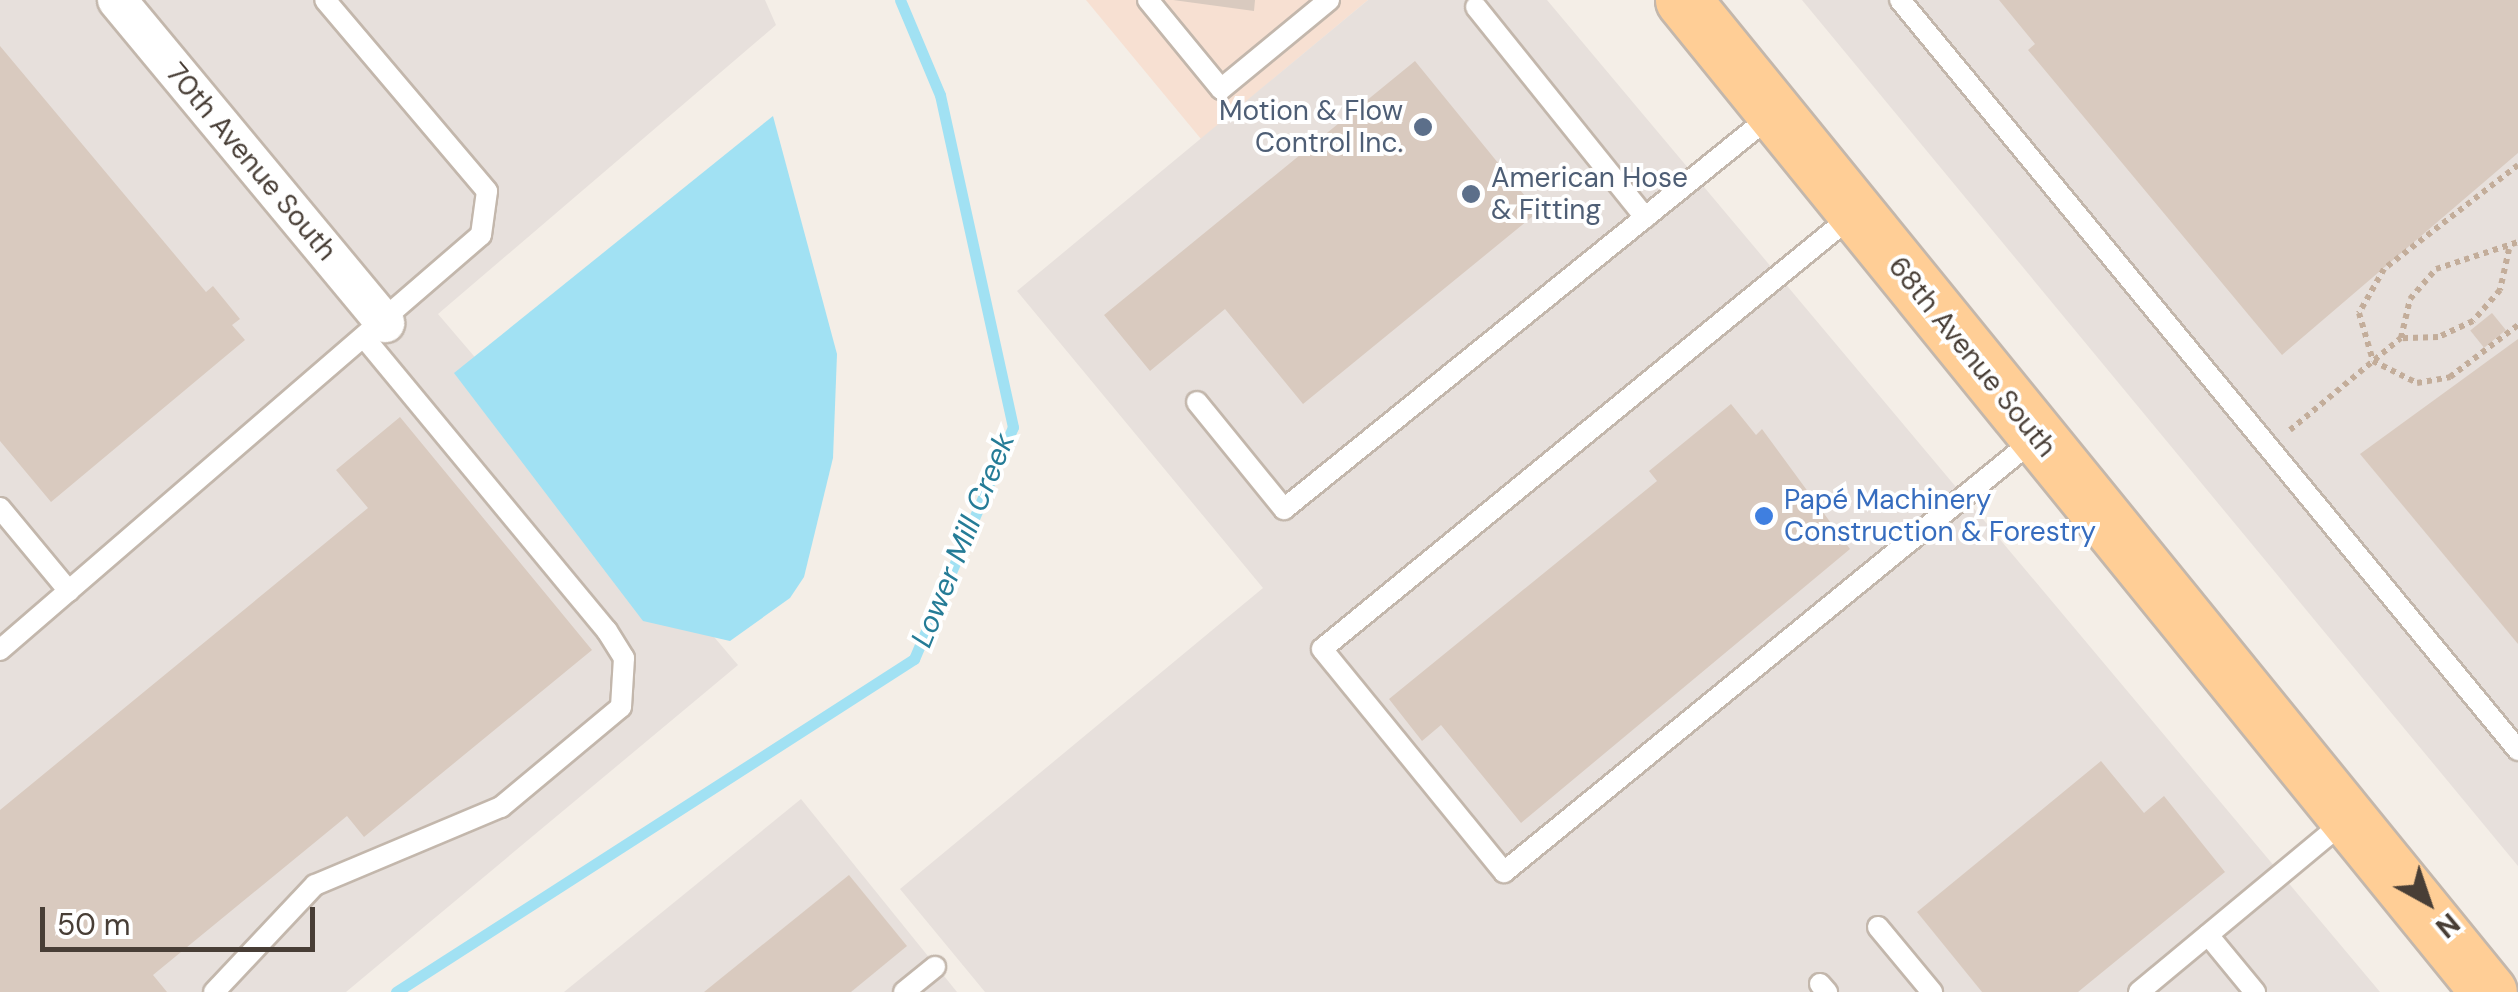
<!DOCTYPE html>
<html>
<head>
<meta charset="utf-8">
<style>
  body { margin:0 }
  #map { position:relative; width:2518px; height:992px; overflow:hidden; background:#f4eee7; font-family:"DM Sans",sans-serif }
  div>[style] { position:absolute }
  .commercial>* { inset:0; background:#f7e0d2 }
  .industrial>* { inset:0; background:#e7e0dc }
  .water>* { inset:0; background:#a1e1f3 }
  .stream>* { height:11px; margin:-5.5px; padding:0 5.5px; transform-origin:5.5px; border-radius:5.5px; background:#a1e1f3 }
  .building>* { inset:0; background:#d9cabf; transform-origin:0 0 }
  .path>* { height:6px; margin-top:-3px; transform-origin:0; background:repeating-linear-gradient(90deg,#c3ad9a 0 5px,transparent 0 10px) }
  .roads { filter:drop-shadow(2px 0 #c3b7ac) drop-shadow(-2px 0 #c3b7ac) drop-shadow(0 2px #c3b7ac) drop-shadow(0 -2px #c3b7ac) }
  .service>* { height:20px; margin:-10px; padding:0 10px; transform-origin:10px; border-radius:10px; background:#fff }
  .minor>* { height:38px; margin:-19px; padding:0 19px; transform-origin:19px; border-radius:19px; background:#fff }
  .primary>* { height:55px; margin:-27.5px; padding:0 27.5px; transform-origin:27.5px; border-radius:27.5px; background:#ffce96 }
  .dots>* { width:28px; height:28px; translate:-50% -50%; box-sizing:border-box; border:5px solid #fff; border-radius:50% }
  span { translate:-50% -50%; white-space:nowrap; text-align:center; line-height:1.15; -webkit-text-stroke:8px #fff; paint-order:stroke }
  .service-label { font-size:28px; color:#4e5e75 }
  .right { translate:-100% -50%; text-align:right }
  .left { translate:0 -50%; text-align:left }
  .street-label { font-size:28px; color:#483e36 }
  .shop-label { font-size:28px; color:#366cbe }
  .water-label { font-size:30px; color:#257c97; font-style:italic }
  .north { position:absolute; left:2378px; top:852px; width:100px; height:100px; -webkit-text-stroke:8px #fff; paint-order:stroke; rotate:140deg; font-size:28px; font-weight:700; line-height:40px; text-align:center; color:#483e36 }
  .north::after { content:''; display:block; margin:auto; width:35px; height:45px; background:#483e36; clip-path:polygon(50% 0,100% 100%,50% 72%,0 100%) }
  .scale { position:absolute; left:40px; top:907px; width:275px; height:45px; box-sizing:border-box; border:5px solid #483e36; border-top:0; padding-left:12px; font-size:30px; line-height:35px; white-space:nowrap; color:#483e36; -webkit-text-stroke:8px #fff; paint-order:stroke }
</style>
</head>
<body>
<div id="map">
  <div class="commercial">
    <i style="clip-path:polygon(1086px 0,1368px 0,1201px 139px)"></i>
  </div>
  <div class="industrial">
    <i style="clip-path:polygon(0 0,765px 0,776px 25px,438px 314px,738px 665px,346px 992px,0 992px)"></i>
    <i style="clip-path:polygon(1368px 0,1547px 0,2380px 992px,985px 992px,900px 889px,1263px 588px,1017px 291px)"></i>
    <i style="clip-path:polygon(1802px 0,2518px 0,2518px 866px)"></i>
    <i style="clip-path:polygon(801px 799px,957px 992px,564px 992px)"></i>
  </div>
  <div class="water">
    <i style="clip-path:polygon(773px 116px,837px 354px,833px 458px,804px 577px,790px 598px,730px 641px,643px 621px,454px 373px)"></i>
  </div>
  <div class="stream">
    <i style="left:396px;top:992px;width:616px;rotate:-32.74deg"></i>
    <i style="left:914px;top:659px;width:252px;rotate:-66.9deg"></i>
    <i style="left:1013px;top:427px;width:340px;rotate:-102.4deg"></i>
    <i style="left:940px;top:95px;width:103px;rotate:-112.8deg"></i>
  </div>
  <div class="building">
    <i style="clip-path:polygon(1173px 0,1255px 0,1254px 11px)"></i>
    <i style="clip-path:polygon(1999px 0,2518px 0,2518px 153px,2282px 355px,2028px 50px,2035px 44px)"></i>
    <i style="clip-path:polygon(0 46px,206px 292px,213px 286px,240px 319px,232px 325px,245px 340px,51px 502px,0 441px)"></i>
    <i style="clip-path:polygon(1415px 61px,1538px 212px,1303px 404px,1225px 309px,1150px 371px,1104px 315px)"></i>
    <i style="left:2492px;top:313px;width:22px;height:28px;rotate:51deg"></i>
    <i style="clip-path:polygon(2518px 339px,2518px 644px,2360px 454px)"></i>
    <i style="clip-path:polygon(1731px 404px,1756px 435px,1762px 429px,1850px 549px,1521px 823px,1441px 725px,1422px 741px,1389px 699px,1657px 481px,1649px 471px)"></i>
    <i style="clip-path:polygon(400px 417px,592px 650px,364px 837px,347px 816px,153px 975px,167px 992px,0 992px,0 810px,368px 508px,336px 470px)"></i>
    <i style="clip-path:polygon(2101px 761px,2144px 813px,2164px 796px,2225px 872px,2078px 992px,1982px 992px,1917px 912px)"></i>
    <i style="clip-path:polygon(849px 875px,907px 946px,851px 992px,704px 992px)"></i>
  </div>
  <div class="path">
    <i style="left:2518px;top:165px;width:170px;rotate:142.2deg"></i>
    <i style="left:2384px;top:269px;width:51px;rotate:119.6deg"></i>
    <i style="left:2359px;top:313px;width:50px;rotate:73.7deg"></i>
    <i style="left:2373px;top:361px;width:49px;rotate:26.6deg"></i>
    <i style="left:2417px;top:383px;width:34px;rotate:-10deg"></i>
    <i style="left:2450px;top:377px;width:86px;rotate:-37.4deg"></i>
    <i style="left:2509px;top:249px;width:42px;rotate:102.4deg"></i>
    <i style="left:2500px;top:290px;width:41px;rotate:131.1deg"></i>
    <i style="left:2473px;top:321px;width:38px;rotate:155deg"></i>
    <i style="left:2438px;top:337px;width:37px;rotate:178deg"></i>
    <i style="left:2401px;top:338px;width:40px;rotate:-77deg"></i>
    <i style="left:2410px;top:299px;width:40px;rotate:-49deg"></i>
    <i style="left:2436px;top:269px;width:86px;rotate:-18.2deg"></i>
    <i style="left:2290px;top:430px;width:144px;rotate:-39.7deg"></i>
  </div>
  <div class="roads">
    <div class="service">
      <i style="left:1148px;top:0;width:115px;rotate:50.6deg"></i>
      <i style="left:1221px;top:89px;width:140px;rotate:-39.5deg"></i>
      <i style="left:1900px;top:0;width:972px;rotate:50.51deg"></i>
      <i style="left:1476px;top:7px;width:270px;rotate:51.2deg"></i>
      <i style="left:1854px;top:214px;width:687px;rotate:140.73deg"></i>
      <i style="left:1322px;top:649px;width:288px;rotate:50.8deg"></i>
      <i style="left:1504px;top:872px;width:687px;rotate:-39.21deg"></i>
      <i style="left:1197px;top:402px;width:138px;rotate:50.9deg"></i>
      <i style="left:1284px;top:509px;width:629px;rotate:-38.93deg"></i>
      <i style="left:0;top:508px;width:108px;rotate:50.3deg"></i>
      <i style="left:0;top:650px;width:635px;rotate:-40.79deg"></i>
      <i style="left:481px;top:235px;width:44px;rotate:-82.2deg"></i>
      <i style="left:487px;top:191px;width:250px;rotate:-130.3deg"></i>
      <i style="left:1878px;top:927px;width:85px;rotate:50.3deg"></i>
      <i style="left:2208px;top:935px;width:74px;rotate:50.5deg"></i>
      <i style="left:1820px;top:984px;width:11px;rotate:49deg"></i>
      <i style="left:214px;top:992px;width:147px;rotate:-46.7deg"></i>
      <i style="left:315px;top:885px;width:202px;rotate:-22.8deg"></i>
      <i style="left:501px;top:807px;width:156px;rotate:-39.8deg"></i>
      <i style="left:621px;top:707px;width:49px;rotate:-86.5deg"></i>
      <i style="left:624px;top:658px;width:32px;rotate:-122deg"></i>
      <i style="left:607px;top:631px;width:378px;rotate:-129.6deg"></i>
      <i style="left:904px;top:992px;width:40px;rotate:-39deg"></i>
      <i style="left:2139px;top:992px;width:269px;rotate:-39.7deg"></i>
    </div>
    <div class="minor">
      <i style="left:117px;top:0;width:420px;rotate:50.3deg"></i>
    </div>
    <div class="primary">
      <i style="left:1683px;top:0;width:1278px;rotate:50.91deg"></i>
    </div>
  </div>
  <div class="dots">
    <i style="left:1423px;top:127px;background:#5c6f8a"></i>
    <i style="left:1471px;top:194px;background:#5c6f8a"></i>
    <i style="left:1764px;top:516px;background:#3f7fe0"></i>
  </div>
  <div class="service-label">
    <span class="right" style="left:1403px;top:127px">Motion &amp; Flow<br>Control Inc.</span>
    <span class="left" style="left:1491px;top:194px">American Hose<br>&amp; Fitting</span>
  </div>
  <div class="street-label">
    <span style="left:251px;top:162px;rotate:50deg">70th Avenue South</span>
    <span style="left:1972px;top:357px;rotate:51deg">68th Avenue South</span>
  </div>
  <div class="shop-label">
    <span class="left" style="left:1784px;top:516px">Papé Machinery<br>Construction &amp; Forestry</span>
  </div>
  <div class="water-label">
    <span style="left:963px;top:540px;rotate:-68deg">Lower Mill Creek</span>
  </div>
  <div class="north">N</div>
  <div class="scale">50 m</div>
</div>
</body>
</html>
